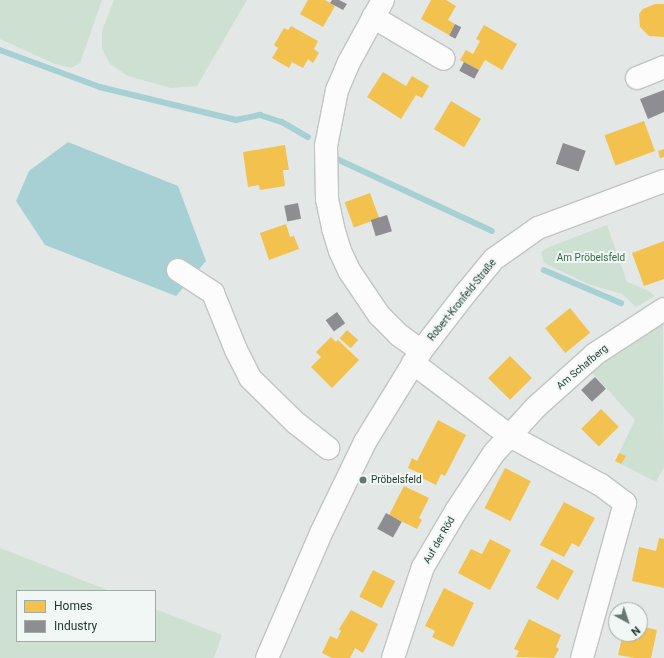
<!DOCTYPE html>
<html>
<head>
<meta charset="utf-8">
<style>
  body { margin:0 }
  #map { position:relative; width:664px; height:658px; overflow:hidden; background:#e3e8e6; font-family:Roboto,sans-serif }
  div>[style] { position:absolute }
  .green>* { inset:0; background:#cde0d2 }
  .water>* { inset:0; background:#a6d0d4 }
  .homes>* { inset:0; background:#f2c14e; transform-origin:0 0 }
  .industry>* { inset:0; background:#8d8d92; transform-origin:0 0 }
  .stream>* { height:5.5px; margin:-2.75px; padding:0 2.75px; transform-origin:2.75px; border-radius:2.75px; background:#a6d0d4 }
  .roads { filter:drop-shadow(1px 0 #c0c5c3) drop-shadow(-1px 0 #c0c5c3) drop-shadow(0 1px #c0c5c3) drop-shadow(0 -1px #c0c5c3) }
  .minor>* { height:22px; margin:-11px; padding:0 11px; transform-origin:11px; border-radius:11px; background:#fbfcfb }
  .dots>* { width:11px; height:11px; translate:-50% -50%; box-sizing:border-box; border:2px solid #f1f7f4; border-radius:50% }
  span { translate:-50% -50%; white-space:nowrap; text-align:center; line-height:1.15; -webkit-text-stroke:4px #f1f7f4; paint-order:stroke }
  .park-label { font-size:10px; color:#306e44 }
  .street-label { font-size:10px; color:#233a32 }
  .poi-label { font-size:10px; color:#233a32 }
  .left { translate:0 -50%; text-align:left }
  .legend { position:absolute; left:16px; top:590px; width:140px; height:52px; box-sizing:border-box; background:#f1f7f4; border:1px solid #9faba6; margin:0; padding:5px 7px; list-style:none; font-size:12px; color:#233a32 }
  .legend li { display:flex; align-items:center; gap:8px; height:20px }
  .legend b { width:20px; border:1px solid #9faba6 }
  .north { position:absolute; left:608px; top:602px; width:40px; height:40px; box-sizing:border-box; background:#f1f7f4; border:1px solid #9faba6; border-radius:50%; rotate:140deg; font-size:11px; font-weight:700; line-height:16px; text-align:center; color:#233a32 }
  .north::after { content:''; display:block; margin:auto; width:14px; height:18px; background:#667771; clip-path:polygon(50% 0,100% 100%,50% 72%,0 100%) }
</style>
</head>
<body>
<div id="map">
  <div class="green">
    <i style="clip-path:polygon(0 0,102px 0,80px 63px,71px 68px,55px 64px,0 39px)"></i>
    <i style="clip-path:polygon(114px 0,247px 0,197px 86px,171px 88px,128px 76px,110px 64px,102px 49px,102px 31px)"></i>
    <i style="clip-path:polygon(607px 225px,627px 282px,647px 290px,655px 296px,636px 307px,622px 294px,588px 284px,544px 263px,541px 252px,549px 247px)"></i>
    <i style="clip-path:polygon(663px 320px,664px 467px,656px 482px,621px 464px,625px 456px,619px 453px,635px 420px,590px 370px)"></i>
    <i style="clip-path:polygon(0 548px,110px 591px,17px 591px,17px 641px,155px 641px,155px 609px,222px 635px,214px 658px,0 658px)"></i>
  </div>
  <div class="water">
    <i style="clip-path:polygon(68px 142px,178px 186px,206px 261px,176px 296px,45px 245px,16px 201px,29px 171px)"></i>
  </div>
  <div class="homes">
    <i style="clip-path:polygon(308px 0,325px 0,335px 6px,323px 27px,300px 14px)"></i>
    <i style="clip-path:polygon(431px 0,446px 0,456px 6px,448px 20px,455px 24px,449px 35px,421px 19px)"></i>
    <i style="clip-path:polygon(655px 4px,664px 4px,664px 37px,649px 36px,640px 27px,639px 14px,643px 9px)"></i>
    <i style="clip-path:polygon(484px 25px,517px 44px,502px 70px,485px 60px,479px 70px,460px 60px,466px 50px,473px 54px,480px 41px,476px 39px)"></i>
    <i style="clip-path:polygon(291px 26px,318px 41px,314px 49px,319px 53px,313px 63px,308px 59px,303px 68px,292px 62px,289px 68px,272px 58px,278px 48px,274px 45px,284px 28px,288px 30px)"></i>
    <i style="clip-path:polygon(383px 72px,406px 86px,412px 76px,429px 86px,422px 98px,416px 95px,401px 119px,367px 97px)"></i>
    <i style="left:451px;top:101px;width:35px;height:33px;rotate:31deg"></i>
    <i style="left:644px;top:121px;width:32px;height:42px;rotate:70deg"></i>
    <i style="clip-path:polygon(285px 145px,289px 170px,283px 170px,285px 186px,260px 190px,259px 185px,248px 187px,243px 152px)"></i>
    <i style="clip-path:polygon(664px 149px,664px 157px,660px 158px,658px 151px)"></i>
    <i style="left:370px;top:193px;width:27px;height:27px;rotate:70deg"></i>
    <i style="clip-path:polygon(286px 224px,290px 237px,294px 236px,299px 249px,269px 260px,260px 233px)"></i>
    <i style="clip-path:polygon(664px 241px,664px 279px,644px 286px,632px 253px)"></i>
    <i style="left:570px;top:308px;width:32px;height:32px;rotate:51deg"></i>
    <i style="left:347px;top:330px;width:15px;height:11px;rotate:42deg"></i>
    <i style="clip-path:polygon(331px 337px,336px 342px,338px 340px,359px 360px,332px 388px,311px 367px,321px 357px,316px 352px)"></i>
    <i style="left:510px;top:356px;width:31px;height:31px;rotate:45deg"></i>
    <i style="left:601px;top:409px;width:25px;height:28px;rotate:45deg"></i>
    <i style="clip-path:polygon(438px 420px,466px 435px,445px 476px,441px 474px,436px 485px,418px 476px,419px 473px,408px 468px,412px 458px,417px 461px)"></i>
    <i style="clip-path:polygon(619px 453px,626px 456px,621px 464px,615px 461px)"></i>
    <i style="left:505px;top:468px;width:29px;height:45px;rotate:27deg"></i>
    <i style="clip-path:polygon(404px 486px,429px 498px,419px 518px,422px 520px,417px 529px,389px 515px)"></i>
    <i style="clip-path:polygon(564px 502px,595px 518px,579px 547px,572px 543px,564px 557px,540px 545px)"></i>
    <i style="clip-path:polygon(659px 538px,664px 539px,664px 588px,632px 581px,639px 547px,656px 551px)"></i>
    <i style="clip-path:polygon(490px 539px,511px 550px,490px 590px,458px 573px,471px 549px,482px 554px)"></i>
    <i style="left:552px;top:559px;width:25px;height:33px;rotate:29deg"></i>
    <i style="left:373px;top:570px;width:25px;height:30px;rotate:27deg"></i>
    <i style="clip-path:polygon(444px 588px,474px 603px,453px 647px,432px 637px,435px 631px,425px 626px)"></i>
    <i style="clip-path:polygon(351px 610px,378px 624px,363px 653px,355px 648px,350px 658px,332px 658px,322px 653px,330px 636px,337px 639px,341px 631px,339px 629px)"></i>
    <i style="clip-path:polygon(529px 619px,561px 635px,556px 647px,559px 649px,554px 658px,516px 657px,519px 651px,514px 649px)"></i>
    <i style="clip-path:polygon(640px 626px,657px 630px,651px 658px,635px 658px,618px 655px,623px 634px,640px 634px)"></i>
  </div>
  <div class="industry">
    <i style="clip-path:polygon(332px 0,339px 0,347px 4px,343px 10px,330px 3px)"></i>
    <i style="left:455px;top:24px;width:7px;height:13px;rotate:27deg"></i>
    <i style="left:464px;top:62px;width:17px;height:10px;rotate:28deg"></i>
    <i style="clip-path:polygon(664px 90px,664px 112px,648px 119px,640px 99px)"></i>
    <i style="left:563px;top:143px;width:24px;height:22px;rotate:19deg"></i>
    <i style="left:298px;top:203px;width:16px;height:14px;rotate:79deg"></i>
    <i style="left:387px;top:215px;width:17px;height:17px;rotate:73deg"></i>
    <i style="left:337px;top:312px;width:14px;height:14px;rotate:54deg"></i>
    <i style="left:595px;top:377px;width:16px;height:19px;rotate:47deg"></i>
    <i style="left:386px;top:513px;width:18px;height:18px;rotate:29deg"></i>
  </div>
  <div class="stream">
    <i style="left:0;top:50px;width:107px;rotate:20.3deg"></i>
    <i style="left:100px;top:87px;width:140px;rotate:13.6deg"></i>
    <i style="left:236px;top:120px;width:25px;rotate:-12deg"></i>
    <i style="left:260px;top:115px;width:23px;rotate:18deg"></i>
    <i style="left:282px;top:122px;width:30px;rotate:30deg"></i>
    <i style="left:335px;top:158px;width:173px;rotate:24.9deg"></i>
    <i style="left:544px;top:270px;width:84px;rotate:23.2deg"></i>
  </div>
  <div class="roads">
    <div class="minor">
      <i style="left:383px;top:0;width:71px;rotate:118.7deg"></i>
      <i style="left:349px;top:62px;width:30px;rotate:113deg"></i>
      <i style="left:337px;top:90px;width:57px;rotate:101.1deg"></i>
      <i style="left:326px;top:146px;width:53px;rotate:88.9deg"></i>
      <i style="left:327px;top:199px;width:30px;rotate:78deg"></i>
      <i style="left:333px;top:228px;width:24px;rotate:73deg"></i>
      <i style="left:340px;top:251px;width:23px;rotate:65deg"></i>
      <i style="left:350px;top:272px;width:52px;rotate:56deg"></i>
      <i style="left:379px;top:315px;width:28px;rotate:45deg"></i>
      <i style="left:399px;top:335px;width:27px;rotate:36deg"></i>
      <i style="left:373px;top:17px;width:82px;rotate:30.6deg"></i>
      <i style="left:637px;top:78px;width:29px;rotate:-22deg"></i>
      <i style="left:178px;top:270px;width:42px;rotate:33.3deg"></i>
      <i style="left:213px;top:293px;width:61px;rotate:68deg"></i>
      <i style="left:236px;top:350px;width:31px;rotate:63deg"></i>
      <i style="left:250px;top:378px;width:64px;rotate:44.4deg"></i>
      <i style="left:296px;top:423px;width:41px;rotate:38deg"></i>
      <i style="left:413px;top:363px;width:121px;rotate:37deg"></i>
      <i style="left:510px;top:436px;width:103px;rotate:28.3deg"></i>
      <i style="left:601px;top:485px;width:30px;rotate:37deg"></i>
      <i style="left:625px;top:503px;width:161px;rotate:105.5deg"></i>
      <i style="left:267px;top:658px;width:138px;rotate:-66.6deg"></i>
      <i style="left:322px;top:531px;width:99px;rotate:-64.2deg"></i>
      <i style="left:365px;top:442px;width:107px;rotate:-58.4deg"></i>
      <i style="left:421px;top:351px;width:72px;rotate:-52.3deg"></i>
      <i style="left:465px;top:294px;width:45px;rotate:-50.4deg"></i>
      <i style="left:494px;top:259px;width:54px;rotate:-35.2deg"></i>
      <i style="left:538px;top:228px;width:134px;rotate:-20.5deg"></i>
      <i style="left:393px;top:658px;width:96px;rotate:-71.8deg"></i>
      <i style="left:423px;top:567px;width:65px;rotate:-59.5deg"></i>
      <i style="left:456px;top:511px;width:69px;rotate:-56.8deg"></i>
      <i style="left:494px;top:453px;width:62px;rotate:-47.6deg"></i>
      <i style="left:536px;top:407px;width:79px;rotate:-41.9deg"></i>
      <i style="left:595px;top:354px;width:82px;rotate:-33.1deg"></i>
    </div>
  </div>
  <div class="dots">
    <i style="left:363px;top:480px;background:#667771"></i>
  </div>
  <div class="park-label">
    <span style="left:591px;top:258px">Am Pröbelsfeld</span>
  </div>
  <div class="street-label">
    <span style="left:462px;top:300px;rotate:-51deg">Robert-Kronfeld-Straße</span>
    <span style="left:582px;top:367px;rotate:-40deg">Am Schafberg</span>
    <span style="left:439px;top:540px;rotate:-60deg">Auf der Röd</span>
  </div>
  <div class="poi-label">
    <span class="left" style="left:371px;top:480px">Pröbelsfeld</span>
  </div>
  <ul class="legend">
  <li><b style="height:11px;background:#f2c14e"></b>Homes</li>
  <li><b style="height:11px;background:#8d8d92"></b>Industry</li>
  </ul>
  <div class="north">N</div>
</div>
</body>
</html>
